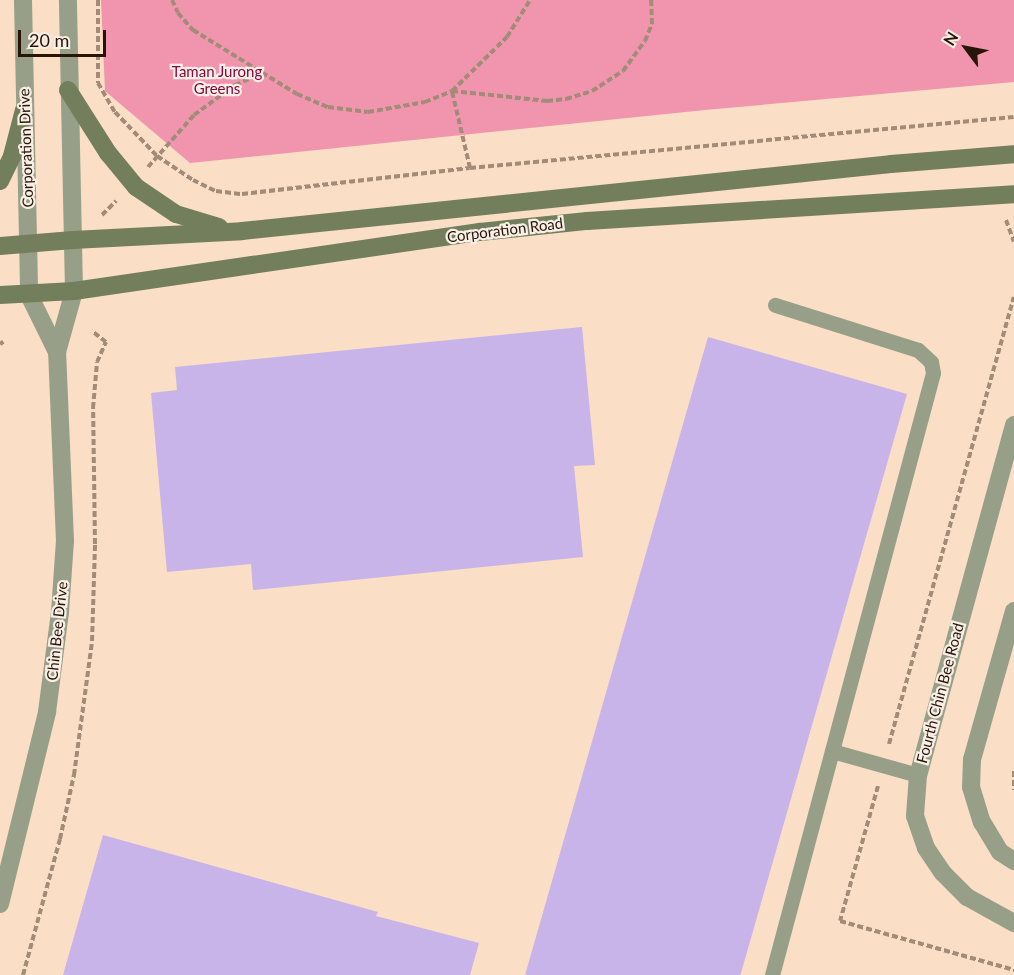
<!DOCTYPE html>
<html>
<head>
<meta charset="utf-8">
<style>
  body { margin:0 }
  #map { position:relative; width:1014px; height:975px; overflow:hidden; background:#fadec6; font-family:Lato,sans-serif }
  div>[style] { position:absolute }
  .green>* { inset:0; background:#f095ad }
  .building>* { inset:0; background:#c8b4e8; transform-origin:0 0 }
  .path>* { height:4px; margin-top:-2px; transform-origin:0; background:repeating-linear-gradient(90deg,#a28b77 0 6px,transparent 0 9px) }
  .lane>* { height:15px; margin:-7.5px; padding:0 7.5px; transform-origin:7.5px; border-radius:7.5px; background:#979f88 }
  .street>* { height:18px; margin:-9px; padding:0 9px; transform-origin:9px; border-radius:9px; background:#979f88 }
  .secondary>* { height:18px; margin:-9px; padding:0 9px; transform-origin:9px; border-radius:9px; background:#737e5c }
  span { translate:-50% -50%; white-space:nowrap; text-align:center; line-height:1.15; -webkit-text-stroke:4.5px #f9efe7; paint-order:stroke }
  .park-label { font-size:15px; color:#840940 }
  .street-label { font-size:15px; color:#271607 }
  .north { position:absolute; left:936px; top:18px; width:60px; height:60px; -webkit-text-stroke:4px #f9efe7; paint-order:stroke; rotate:302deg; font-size:16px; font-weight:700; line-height:24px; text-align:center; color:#271607 }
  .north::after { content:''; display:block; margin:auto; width:21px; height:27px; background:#271607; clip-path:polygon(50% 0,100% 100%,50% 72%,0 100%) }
  .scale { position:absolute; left:18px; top:30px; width:88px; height:27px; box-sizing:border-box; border:3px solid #271607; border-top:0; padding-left:8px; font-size:18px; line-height:21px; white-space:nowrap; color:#271607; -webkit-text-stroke:4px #f9efe7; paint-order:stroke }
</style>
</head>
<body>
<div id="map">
  <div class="green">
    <i style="clip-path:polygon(101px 0,1014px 0,1014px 82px,705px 110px,190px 163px,105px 91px)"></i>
  </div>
  <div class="building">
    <i style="clip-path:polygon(582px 327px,595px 465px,574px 466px,583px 557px,253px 590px,251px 564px,167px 572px,151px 393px,177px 390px,175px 367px)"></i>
    <i style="left:708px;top:337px;width:207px;height:663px;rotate:16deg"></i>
    <i style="clip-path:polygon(103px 835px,378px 912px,376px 916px,479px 943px,470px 975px,63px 975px)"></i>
  </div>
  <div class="path">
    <i style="left:98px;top:0;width:83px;rotate:90deg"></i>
    <i style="left:98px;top:83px;width:34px;rotate:60deg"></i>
    <i style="left:115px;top:112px;width:61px;rotate:46.3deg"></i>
    <i style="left:157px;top:156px;width:43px;rotate:33.7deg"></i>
    <i style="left:193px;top:180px;width:25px;rotate:26deg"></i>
    <i style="left:216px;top:191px;width:26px;rotate:7deg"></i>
    <i style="left:242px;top:194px;width:229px;rotate:-6.5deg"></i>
    <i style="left:470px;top:168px;width:546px;rotate:-5.36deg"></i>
    <i style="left:172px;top:0;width:14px;rotate:65deg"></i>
    <i style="left:178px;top:13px;width:23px;rotate:49deg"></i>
    <i style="left:193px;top:30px;width:122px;rotate:31.6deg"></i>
    <i style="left:297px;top:94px;width:34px;rotate:23deg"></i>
    <i style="left:328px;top:107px;width:40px;rotate:7.1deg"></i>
    <i style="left:368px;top:112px;width:58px;rotate:-10deg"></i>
    <i style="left:425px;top:102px;width:29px;rotate:-22deg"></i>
    <i style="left:452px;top:91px;width:77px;rotate:-44.5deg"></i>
    <i style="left:507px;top:37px;width:44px;rotate:-58.1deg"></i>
    <i style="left:148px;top:167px;width:69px;rotate:-48.5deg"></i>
    <i style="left:194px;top:115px;width:51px;rotate:-36.2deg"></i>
    <i style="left:235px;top:85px;width:28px;rotate:-23deg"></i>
    <i style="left:470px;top:168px;width:79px;rotate:-103.2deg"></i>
    <i style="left:452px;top:91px;width:96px;rotate:6deg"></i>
    <i style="left:547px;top:101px;width:19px;rotate:-6deg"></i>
    <i style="left:566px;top:99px;width:27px;rotate:-17deg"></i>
    <i style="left:592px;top:91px;width:37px;rotate:-33deg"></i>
    <i style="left:623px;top:71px;width:37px;rotate:-54deg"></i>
    <i style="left:645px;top:41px;width:18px;rotate:-68deg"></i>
    <i style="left:652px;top:24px;width:24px;rotate:-92deg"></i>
    <i style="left:102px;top:215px;width:20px;rotate:-45deg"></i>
    <i style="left:1006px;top:220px;width:23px;rotate:70deg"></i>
    <i style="left:0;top:344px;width:4px;rotate:-34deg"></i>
    <i style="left:889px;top:744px;width:464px;rotate:-74.4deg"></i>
    <i style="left:1014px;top:771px;width:19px;rotate:90deg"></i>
    <i style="left:878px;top:786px;width:140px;rotate:105.7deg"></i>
    <i style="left:840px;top:921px;width:181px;rotate:15.7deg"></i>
    <i style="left:23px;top:975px;width:141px;rotate:-74.8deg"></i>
    <i style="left:60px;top:839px;width:66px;rotate:-77.7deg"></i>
    <i style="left:74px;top:775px;width:135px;rotate:-82.3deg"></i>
    <i style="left:92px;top:641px;width:97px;rotate:-88.2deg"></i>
    <i style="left:95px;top:544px;width:136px;rotate:-90.8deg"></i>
    <i style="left:93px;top:408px;width:46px;rotate:-85deg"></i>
    <i style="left:97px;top:362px;width:22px;rotate:-66deg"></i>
    <i style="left:106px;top:342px;width:18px;rotate:-142deg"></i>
  </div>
  <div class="lane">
    <i style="left:832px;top:751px;width:89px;rotate:15.6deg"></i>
    <i style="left:772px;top:975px;width:623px;rotate:-75.03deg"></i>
    <i style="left:933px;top:373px;width:11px;rotate:-100deg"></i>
    <i style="left:931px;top:362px;width:18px;rotate:-137deg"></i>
    <i style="left:918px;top:350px;width:150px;rotate:-162.5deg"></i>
  </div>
  <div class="street">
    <i style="left:23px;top:0;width:295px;rotate:88.8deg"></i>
    <i style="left:29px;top:295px;width:64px;rotate:63.8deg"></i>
    <i style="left:1014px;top:425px;width:363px;rotate:105.3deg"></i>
    <i style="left:918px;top:775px;width:41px;rotate:94.2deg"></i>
    <i style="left:915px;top:816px;width:34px;rotate:71deg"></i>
    <i style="left:926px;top:848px;width:30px;rotate:56deg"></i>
    <i style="left:943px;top:873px;width:34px;rotate:45deg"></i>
    <i style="left:967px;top:897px;width:54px;rotate:29deg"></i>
    <i style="left:1014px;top:611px;width:154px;rotate:105.8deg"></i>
    <i style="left:972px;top:759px;width:28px;rotate:92deg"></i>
    <i style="left:971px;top:787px;width:37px;rotate:73deg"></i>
    <i style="left:982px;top:822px;width:35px;rotate:59deg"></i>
    <i style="left:1000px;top:852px;width:17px;rotate:33deg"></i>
    <i style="left:0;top:904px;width:198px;rotate:-76.2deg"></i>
    <i style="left:47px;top:712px;width:101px;rotate:-82.6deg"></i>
    <i style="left:60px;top:612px;width:71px;rotate:-86deg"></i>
    <i style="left:65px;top:541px;width:189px;rotate:-92.4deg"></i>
    <i style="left:57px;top:352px;width:63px;rotate:-74.4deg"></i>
    <i style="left:74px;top:291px;width:291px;rotate:-91.2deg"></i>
  </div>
  <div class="secondary">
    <i style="left:68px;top:90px;width:75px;rotate:57.6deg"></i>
    <i style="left:108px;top:153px;width:44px;rotate:50.5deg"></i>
    <i style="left:136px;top:187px;width:48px;rotate:34deg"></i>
    <i style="left:176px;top:214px;width:45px;rotate:16.8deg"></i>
    <i style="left:0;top:181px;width:28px;rotate:-64deg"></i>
    <i style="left:12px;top:156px;width:48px;rotate:-75.4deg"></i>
    <i style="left:0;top:246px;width:73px;rotate:-4.7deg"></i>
    <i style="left:73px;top:240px;width:169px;rotate:-3deg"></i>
    <i style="left:242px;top:231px;width:652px;rotate:-5.89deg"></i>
    <i style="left:891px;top:164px;width:123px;rotate:-4.6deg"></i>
    <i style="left:0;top:295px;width:74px;rotate:-3.1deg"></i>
    <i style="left:74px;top:291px;width:410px;rotate:-8.3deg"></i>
    <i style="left:480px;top:232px;width:108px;rotate:-5.9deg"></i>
    <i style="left:587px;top:221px;width:428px;rotate:-3.6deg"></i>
  </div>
  <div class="park-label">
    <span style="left:217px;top:80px">Taman Jurong<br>Greens</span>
  </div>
  <div class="street-label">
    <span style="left:26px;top:148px;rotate:-92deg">Corporation Drive</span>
    <span style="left:505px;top:230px;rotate:-7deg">Corporation Road</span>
    <span style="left:57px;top:631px;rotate:-84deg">Chin Bee Drive</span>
    <span style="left:940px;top:693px;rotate:-75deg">Fourth Chin Bee Road</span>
  </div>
  <div class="north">N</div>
  <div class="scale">20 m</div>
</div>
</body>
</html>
